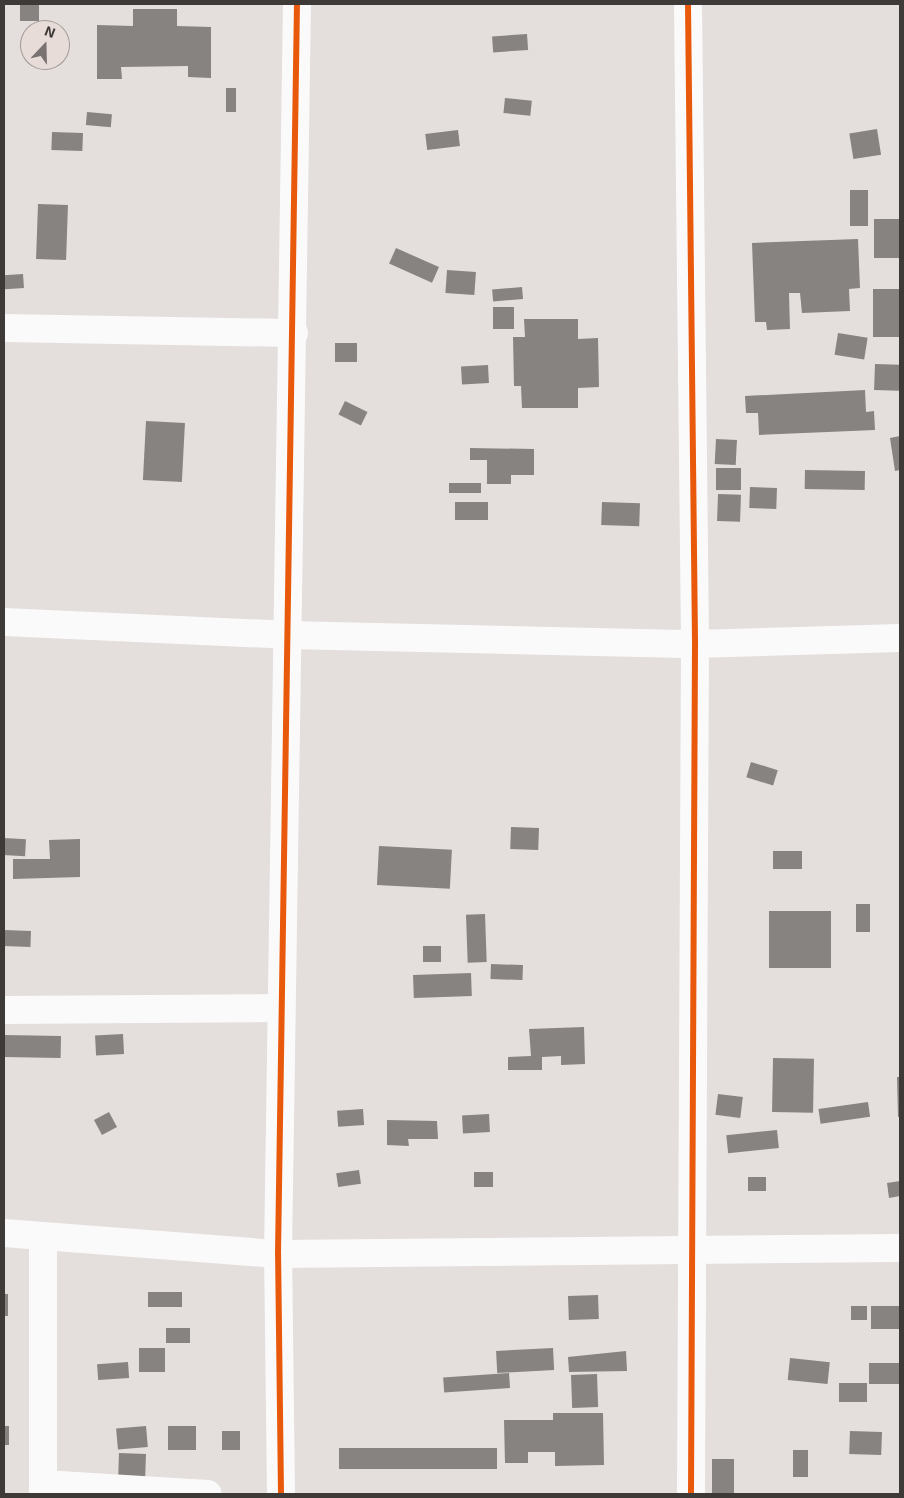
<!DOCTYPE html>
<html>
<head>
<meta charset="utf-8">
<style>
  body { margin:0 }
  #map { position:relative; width:904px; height:1498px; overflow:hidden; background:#e4dedc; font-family:"Exo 2",sans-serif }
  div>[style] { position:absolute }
  .building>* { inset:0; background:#878381; transform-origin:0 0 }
  .minor>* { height:28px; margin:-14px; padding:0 14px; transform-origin:14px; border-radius:14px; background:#fbfafa }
  .cycleway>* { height:6px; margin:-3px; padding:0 3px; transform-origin:3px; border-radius:3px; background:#e8590c }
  span { translate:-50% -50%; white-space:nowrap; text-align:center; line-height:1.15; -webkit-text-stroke:5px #e8dcd8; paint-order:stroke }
  .frame { position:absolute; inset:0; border:5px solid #3e3a38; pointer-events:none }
  .north { position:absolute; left:20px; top:20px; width:50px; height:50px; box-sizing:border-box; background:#e8dcd8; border:1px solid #a49b98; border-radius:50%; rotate:21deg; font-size:14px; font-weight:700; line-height:20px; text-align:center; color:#3e3a38 }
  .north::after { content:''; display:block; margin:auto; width:18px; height:22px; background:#787371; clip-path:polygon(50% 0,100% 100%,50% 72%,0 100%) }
</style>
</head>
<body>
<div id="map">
  <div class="building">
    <i style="left:20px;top:4px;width:19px;height:17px"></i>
    <i style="clip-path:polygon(133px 9px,177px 9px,177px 26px,211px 27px,211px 78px,188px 77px,188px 66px,121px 67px,122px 79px,97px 79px,97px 25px,133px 26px)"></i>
    <i style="left:527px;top:34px;width:16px;height:35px;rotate:86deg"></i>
    <i style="left:226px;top:88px;width:10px;height:24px"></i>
    <i style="left:505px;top:98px;width:27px;height:15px;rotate:6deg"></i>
    <i style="left:87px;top:112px;width:25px;height:13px;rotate:5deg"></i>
    <i style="left:877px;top:129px;width:26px;height:28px;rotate:81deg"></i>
    <i style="left:458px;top:130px;width:16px;height:33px;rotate:83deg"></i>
    <i style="left:52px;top:132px;width:31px;height:18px;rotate:2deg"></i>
    <i style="left:850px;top:190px;width:18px;height:36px"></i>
    <i style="left:38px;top:204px;width:30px;height:55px;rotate:2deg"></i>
    <i style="left:900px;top:219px;width:39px;height:26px;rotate:90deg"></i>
    <i style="clip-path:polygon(858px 239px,860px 288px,849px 289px,850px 311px,802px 313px,800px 293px,789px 293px,790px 329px,767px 330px,766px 322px,755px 322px,752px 243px)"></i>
    <i style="left:396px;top:248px;width:47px;height:17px;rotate:24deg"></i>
    <i style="left:447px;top:270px;width:29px;height:23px;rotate:4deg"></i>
    <i style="left:23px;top:274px;width:14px;height:19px;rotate:86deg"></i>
    <i style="left:522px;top:287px;width:12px;height:30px;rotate:85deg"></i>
    <i style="left:873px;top:289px;width:27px;height:48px"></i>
    <i style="left:493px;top:307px;width:21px;height:22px"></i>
    <i style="clip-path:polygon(524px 319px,578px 319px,578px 339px,598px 338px,599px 387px,578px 388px,578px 408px,522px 408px,521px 386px,514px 386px,513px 337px,525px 337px)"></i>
    <i style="left:838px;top:333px;width:30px;height:22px;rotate:9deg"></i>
    <i style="left:335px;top:343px;width:22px;height:19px"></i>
    <i style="left:875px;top:364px;width:25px;height:26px;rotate:2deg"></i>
    <i style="left:488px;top:365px;width:18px;height:27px;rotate:87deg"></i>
    <i style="clip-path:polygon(865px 390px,866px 412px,874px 411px,875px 430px,759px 435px,758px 413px,746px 413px,745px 396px)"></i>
    <i style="left:345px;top:401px;width:25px;height:15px;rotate:26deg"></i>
    <i style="left:146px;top:421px;width:39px;height:59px;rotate:3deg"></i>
    <i style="clip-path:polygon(900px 436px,900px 470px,895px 471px,890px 438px)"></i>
    <i style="left:716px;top:439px;width:21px;height:25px;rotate:3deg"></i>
    <i style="clip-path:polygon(470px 448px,534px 449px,534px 475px,511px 475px,511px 484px,487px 484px,487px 460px,470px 460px)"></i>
    <i style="left:716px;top:468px;width:25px;height:22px"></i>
    <i style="left:805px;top:470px;width:60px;height:19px;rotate:1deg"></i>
    <i style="left:449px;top:483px;width:32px;height:10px"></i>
    <i style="left:750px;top:487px;width:27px;height:21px;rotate:2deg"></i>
    <i style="left:718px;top:494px;width:23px;height:27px;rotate:2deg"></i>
    <i style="left:455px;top:502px;width:33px;height:18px"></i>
    <i style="left:602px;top:502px;width:38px;height:23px;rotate:2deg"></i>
    <i style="left:751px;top:762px;width:28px;height:16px;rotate:17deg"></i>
    <i style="left:511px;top:827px;width:28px;height:22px;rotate:2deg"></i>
    <i style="left:4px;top:838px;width:22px;height:17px;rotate:3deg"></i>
    <i style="clip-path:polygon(80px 839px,80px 877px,13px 879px,13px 859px,50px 859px,49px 840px)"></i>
    <i style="left:379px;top:846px;width:73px;height:39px;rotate:3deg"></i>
    <i style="left:773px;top:851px;width:29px;height:18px"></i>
    <i style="left:856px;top:904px;width:14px;height:28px"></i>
    <i style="left:831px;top:911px;width:57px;height:62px;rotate:90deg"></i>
    <i style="left:485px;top:914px;width:48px;height:19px;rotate:88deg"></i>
    <i style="left:4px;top:930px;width:27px;height:16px;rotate:2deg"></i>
    <i style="left:441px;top:946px;width:16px;height:18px;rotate:90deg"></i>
    <i style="left:491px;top:964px;width:32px;height:15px;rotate:2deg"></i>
    <i style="left:471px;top:973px;width:23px;height:58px;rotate:88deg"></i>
    <i style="clip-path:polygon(584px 1027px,585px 1064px,561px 1065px,561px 1056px,542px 1057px,542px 1070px,508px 1070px,508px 1057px,531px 1056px,529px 1029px)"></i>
    <i style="left:123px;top:1034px;width:20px;height:28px;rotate:87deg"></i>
    <i style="left:4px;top:1035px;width:57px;height:22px;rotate:1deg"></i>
    <i style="left:773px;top:1058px;width:41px;height:54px;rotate:1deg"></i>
    <i style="clip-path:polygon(897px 1077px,900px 1077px,900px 1117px,898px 1117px)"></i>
    <i style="left:718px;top:1094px;width:25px;height:21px;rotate:7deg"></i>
    <i style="left:868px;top:1102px;width:15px;height:50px;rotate:82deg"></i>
    <i style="left:363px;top:1109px;width:16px;height:26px;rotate:86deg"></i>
    <i style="left:109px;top:1112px;width:17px;height:17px;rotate:62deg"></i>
    <i style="left:489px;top:1114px;width:18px;height:27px;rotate:87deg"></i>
    <i style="clip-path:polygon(387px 1120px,437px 1121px,438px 1139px,408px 1139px,409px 1146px,387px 1145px)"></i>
    <i style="left:777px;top:1130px;width:18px;height:51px;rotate:84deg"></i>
    <i style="left:359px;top:1170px;width:14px;height:23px;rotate:82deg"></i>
    <i style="left:474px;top:1172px;width:19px;height:15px"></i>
    <i style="left:748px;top:1177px;width:18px;height:14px"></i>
    <i style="clip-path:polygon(900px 1181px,900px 1196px,889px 1198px,887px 1183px)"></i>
    <i style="left:148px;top:1292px;width:34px;height:15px"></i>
    <i style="left:4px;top:1294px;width:4px;height:22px"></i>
    <i style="left:598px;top:1295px;width:24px;height:30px;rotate:88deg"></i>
    <i style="left:851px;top:1306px;width:16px;height:14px"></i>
    <i style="left:871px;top:1306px;width:29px;height:23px"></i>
    <i style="left:166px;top:1328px;width:24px;height:15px"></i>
    <i style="left:139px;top:1348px;width:26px;height:24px"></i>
    <i style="left:553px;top:1348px;width:22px;height:57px;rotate:87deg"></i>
    <i style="clip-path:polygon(626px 1351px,627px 1371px,569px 1372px,568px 1357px)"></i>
    <i style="left:790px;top:1358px;width:40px;height:22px;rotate:6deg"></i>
    <i style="left:128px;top:1362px;width:16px;height:31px;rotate:86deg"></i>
    <i style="left:900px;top:1363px;width:21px;height:31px;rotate:90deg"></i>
    <i style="left:509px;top:1373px;width:15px;height:66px;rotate:86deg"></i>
    <i style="left:597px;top:1374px;width:33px;height:26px;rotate:88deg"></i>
    <i style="left:839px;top:1383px;width:28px;height:19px"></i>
    <i style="clip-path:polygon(553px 1413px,603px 1413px,604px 1465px,555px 1466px,555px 1452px,528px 1452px,528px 1463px,505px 1463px,504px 1420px,553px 1420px)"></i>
    <i style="left:4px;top:1426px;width:5px;height:19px"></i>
    <i style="left:146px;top:1426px;width:21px;height:30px;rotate:85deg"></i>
    <i style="left:168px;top:1426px;width:28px;height:24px"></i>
    <i style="left:222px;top:1431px;width:18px;height:19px"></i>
    <i style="left:850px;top:1431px;width:32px;height:23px;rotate:2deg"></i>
    <i style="left:497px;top:1448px;width:21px;height:158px;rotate:90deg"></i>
    <i style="left:793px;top:1450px;width:15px;height:27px"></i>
    <i style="left:119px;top:1453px;width:27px;height:34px;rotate:2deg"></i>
    <i style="left:712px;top:1459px;width:22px;height:35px"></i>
  </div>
  <div class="minor">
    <i style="left:688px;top:4px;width:640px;rotate:89.37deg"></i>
    <i style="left:695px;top:644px;width:850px;rotate:90.27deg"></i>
    <i style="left:4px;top:328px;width:290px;rotate:1deg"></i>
    <i style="left:4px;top:622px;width:283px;rotate:2.6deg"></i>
    <i style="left:287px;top:635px;width:408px;rotate:1.3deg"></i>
    <i style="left:695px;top:644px;width:205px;rotate:-1.7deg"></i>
    <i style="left:4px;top:1010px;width:277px;rotate:-0.4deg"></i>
    <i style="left:4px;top:1233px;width:275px;rotate:4.4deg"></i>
    <i style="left:278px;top:1254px;width:622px;rotate:-0.55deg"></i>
    <i style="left:43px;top:1236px;width:258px;rotate:90deg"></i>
    <i style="left:43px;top:1484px;width:165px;rotate:3.5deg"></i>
    <i style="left:281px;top:1494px;width:240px;rotate:-90.7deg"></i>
    <i style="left:278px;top:1254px;width:1250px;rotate:-89.13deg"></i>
  </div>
  <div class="cycleway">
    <i style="left:688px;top:4px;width:640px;rotate:89.37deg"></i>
    <i style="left:695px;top:644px;width:850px;rotate:90.27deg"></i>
    <i style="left:281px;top:1494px;width:240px;rotate:-90.7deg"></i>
    <i style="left:278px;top:1254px;width:1250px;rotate:-89.13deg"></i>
  </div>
  <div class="frame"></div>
  <div class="north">N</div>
</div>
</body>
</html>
